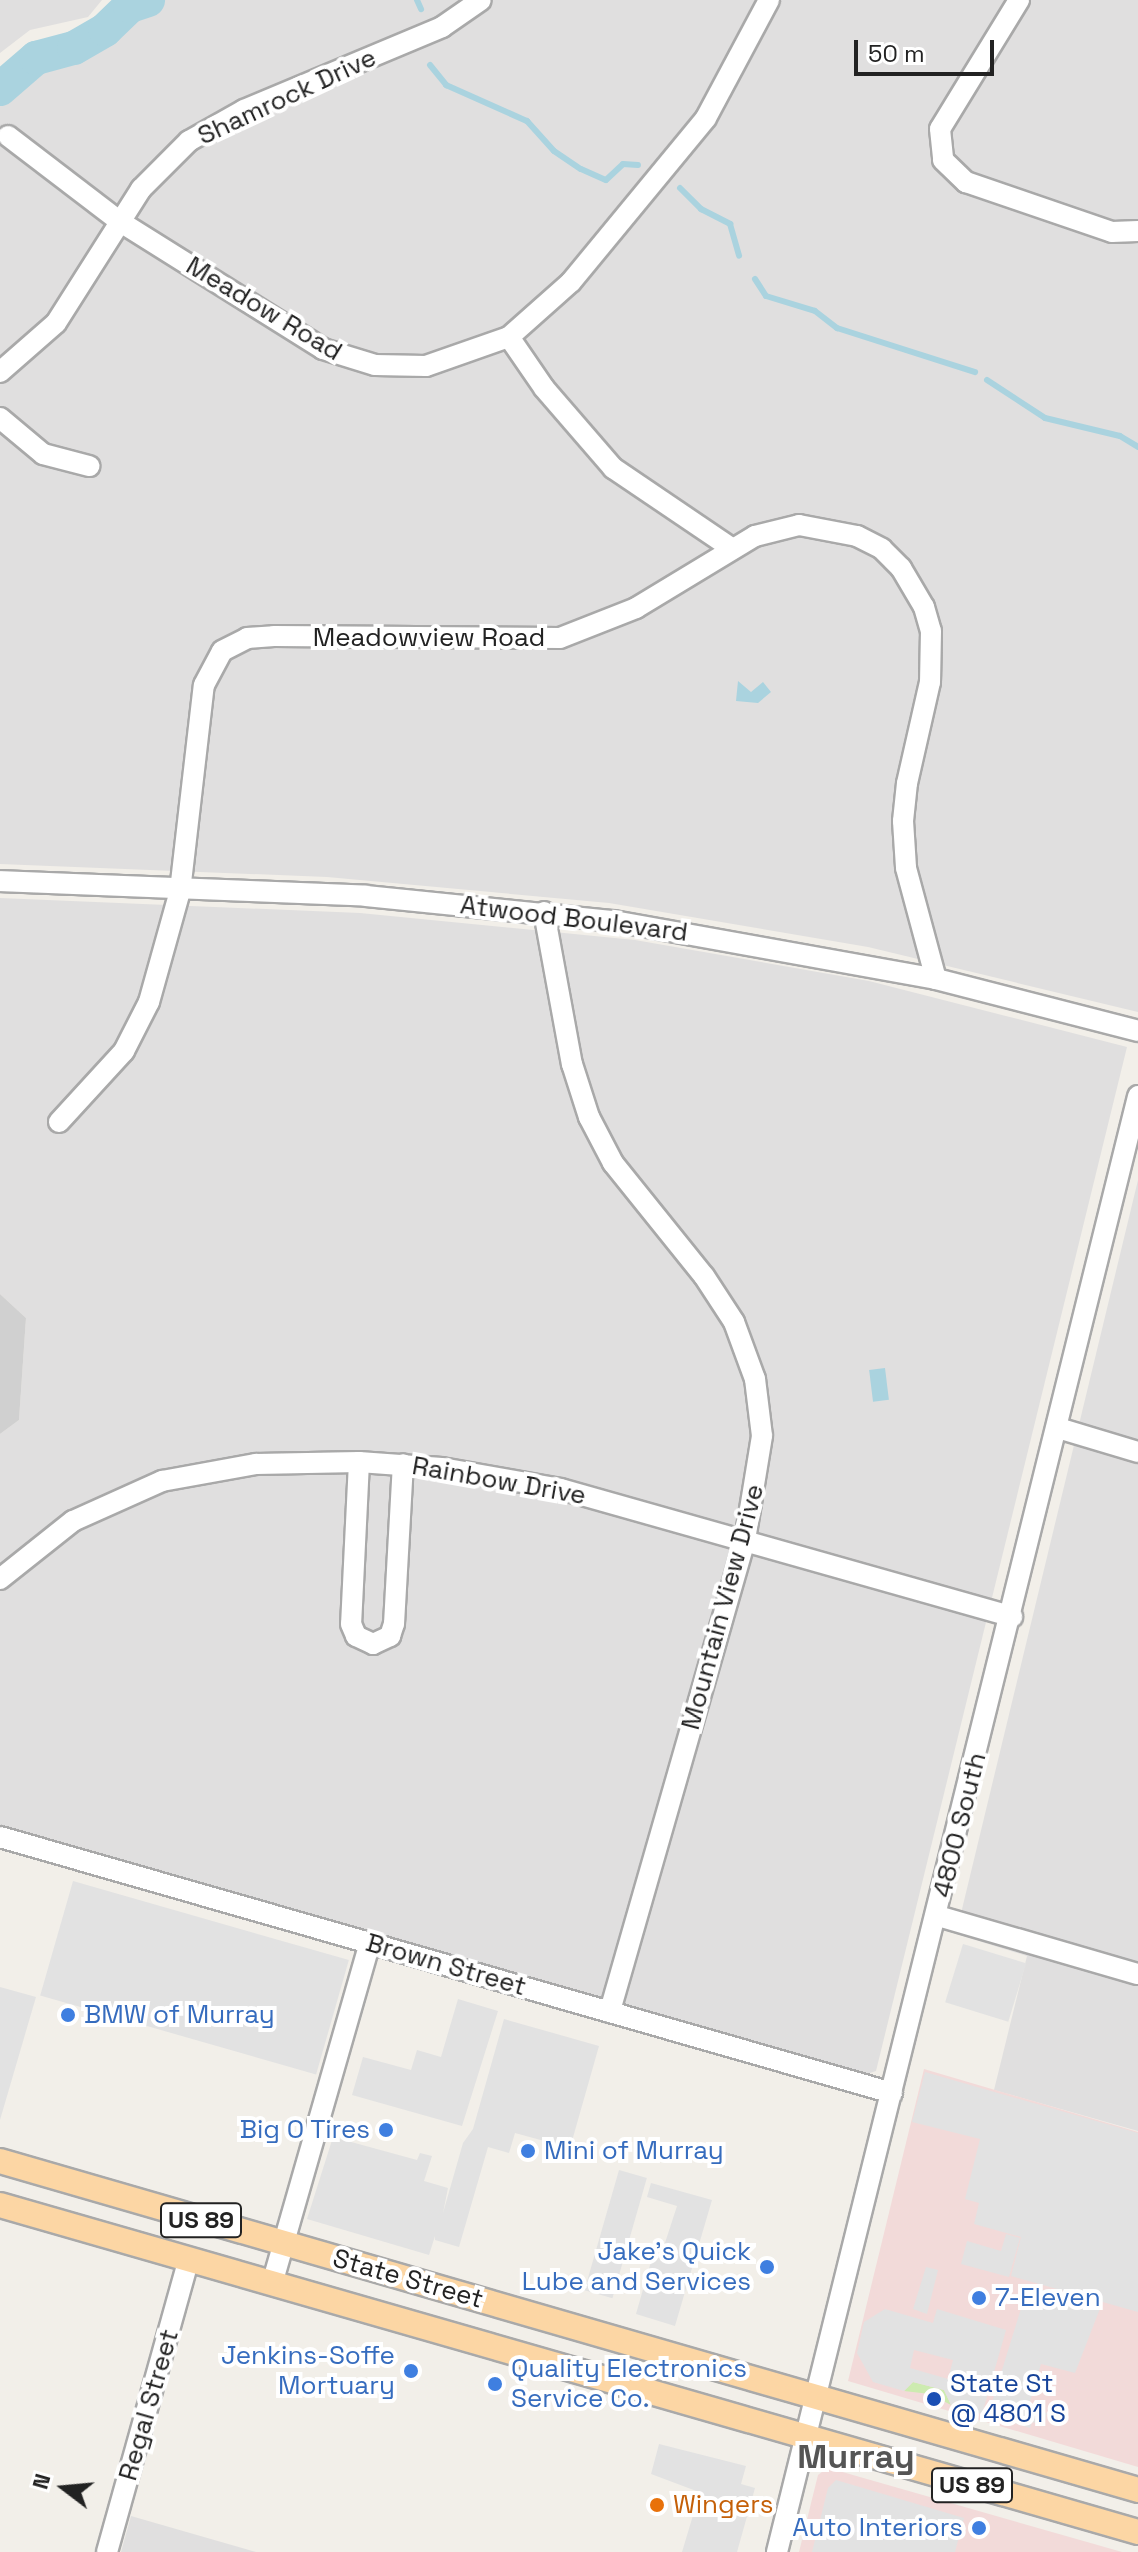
<!DOCTYPE html>
<html>
<head>
<meta charset="utf-8">
<style>
  body { margin:0 }
  #map { position:relative; width:1138px; height:2552px; overflow:hidden; background:#f2efe9; font-family:"Space Grotesk",sans-serif }
  div>[style] { position:absolute }
  .residential>* { inset:0; background:#e0dfdf }
  .commercial>* { inset:0; background:#f2dad9 }
  .religious>* { inset:0; background:#d0d0d0 }
  .grass>* { inset:0; background:#cdebb0 }
  .parking>* { inset:0; background:#e2e2e2; transform-origin:0 0 }
  .water>* { inset:0; background:#aad3df; transform-origin:0 0 }
  .stream>* { height:6px; margin:-3px; padding:0 3px; transform-origin:3px; border-radius:3px; background:#aad3df }
  .river>* { height:34px; margin:-17px; padding:0 17px; transform-origin:17px; border-radius:17px; background:#aad3df }
  .roads { filter:drop-shadow(2px 0 #a9a9a9) drop-shadow(-2px 0 #a9a9a9) drop-shadow(0 2px #a9a9a9) drop-shadow(0 -2px #a9a9a9) }
  .minor>* { height:20px; margin:-10px; padding:0 10px; transform-origin:10px; border-radius:10px; background:#fff }
  .major>* { height:24px; margin:-12px; padding:0 12px; transform-origin:12px; border-radius:12px; background:#fcd6a4 }
  .dots>* { width:22px; height:22px; translate:-50% -50%; box-sizing:border-box; border:4px solid #fff; border-radius:50% }
  span { translate:-50% -50%; white-space:nowrap; text-align:center; line-height:1.15; -webkit-text-stroke:8px #fff; paint-order:stroke }
  .shield-label span { padding:2px 6px; background:#fff; border:2px solid; border-radius:6px; -webkit-text-stroke-width:0 }
  .shield-label { font-size:24px; color:#222; font-weight:700 }
  .street-label { font-size:26px; color:#222 }
  .shop-label { font-size:26px; color:#366cbe }
  .left { translate:0 -50%; text-align:left }
  .right { translate:-100% -50%; text-align:right }
  .transit-label { font-size:26px; color:#164399 }
  .food-label { font-size:26px; color:#c56008 }
  .district-label { font-size:34px; color:#555; font-weight:700 }
  .north { position:absolute; left:24px; top:2448px; width:80px; height:80px; -webkit-text-stroke:6px #fff; paint-order:stroke; rotate:286deg; font-size:22px; font-weight:700; line-height:32px; text-align:center; color:#222 }
  .north::after { content:''; display:block; margin:auto; width:28px; height:36px; background:#222; clip-path:polygon(50% 0,100% 100%,50% 72%,0 100%) }
  .scale { position:absolute; left:854px; top:40px; width:140px; height:36px; box-sizing:border-box; border:4px solid #222; border-top:0; padding-left:10px; font-size:24px; line-height:28px; white-space:nowrap; color:#222; -webkit-text-stroke:6px #fff; paint-order:stroke }
</style>
</head>
<body>
<div id="map">
  <div class="residential">
    <i style="clip-path:polygon(0 0,102px 0,88px 17px,30px 30px,0 53px)"></i>
    <i style="clip-path:polygon(139px 0,1138px 0,1138px 1012px,868px 947px,609px 903px,327px 877px,0 864px,0 106px,17px 82px,45px 61px,102px 49px,123px 32px)"></i>
    <i style="clip-path:polygon(0 898px,360px 913px,635px 940px,869px 981px,1127px 1047px,876px 2071px,867px 2074px,0 1825px,0 1434px,19px 1420px,26px 1318px,0 1294px)"></i>
    <i style="clip-path:polygon(1138px 1180px,1138px 2131px,994px 2090px,1027px 1956px,956px 1934px)"></i>
    <i style="clip-path:polygon(131px 2516px,256px 2552px,121px 2552px)"></i>
  </div>
  <div class="commercial">
    <i style="clip-path:polygon(924px 2069px,1138px 2132px,1138px 2467px,848px 2381px)"></i>
    <i style="clip-path:polygon(827px 2468px,832px 2469px,1122px 2552px,799px 2552px,818px 2475px)"></i>
  </div>
  <div class="religious">
    <i style="clip-path:polygon(0 1294px,26px 1318px,19px 1420px,0 1434px)"></i>
  </div>
  <div class="grass">
    <i style="clip-path:polygon(913px 2382px,944px 2390px,951px 2405px,930px 2394px,904px 2391px)"></i>
  </div>
  <div class="parking">
    <i style="left:73px;top:1881px;width:287px;height:119px;rotate:16deg"></i>
    <i style="left:963px;top:1944px;width:66px;height:61px;rotate:17deg"></i>
    <i style="clip-path:polygon(0 1987px,36px 1997px,0 2120px)"></i>
    <i style="clip-path:polygon(458px 1999px,498px 2011px,462px 2126px,352px 2095px,363px 2057px,411px 2070px,417px 2050px,441px 2057px)"></i>
    <i style="clip-path:polygon(504px 2019px,599px 2046px,570px 2148px,515px 2133px,509px 2153px,488px 2147px,459px 2247px,435px 2240px,435px 2236px,429px 2255px,307px 2219px,333px 2137px,417px 2160px,420px 2153px,432px 2156px,424px 2181px,448px 2188px,443px 2213px,463px 2143px,473px 2129px)"></i>
    <i style="clip-path:polygon(925px 2072px,1138px 2133px,1138px 2312px,1011px 2276px,1021px 2237px,974px 2224px,979px 2203px,965px 2199px,980px 2139px,912px 2122px)"></i>
    <i style="left:619px;top:2170px;width:29px;height:125px;rotate:16deg"></i>
    <i style="clip-path:polygon(651px 2183px,712px 2200px,675px 2326px,636px 2314px,656px 2244px,664px 2246px,677px 2206px,647px 2197px)"></i>
    <i style="clip-path:polygon(1006px 2234px,1020px 2238px,1009px 2277px,961px 2264px,967px 2241px,1001px 2251px)"></i>
    <i style="clip-path:polygon(926px 2267px,938px 2270px,927px 2314px,913px 2309px)"></i>
    <i style="clip-path:polygon(1028px 2286px,1101px 2306px,1075px 2373px,1041px 2364px,1028px 2408px,1047px 2413px,1043px 2425px,1032px 2422px,1030px 2428px,988px 2415px)"></i>
    <i style="clip-path:polygon(evenodd,885px 2309px,933px 2323px,937px 2309px,1006px 2330px,982px 2414px,951px 2405px,944px 2390px,913px 2382px,904px 2391px,873px 2382px,857px 2353px,864px 2322px,885px 2309px,914px 2350px,953px 2360px,948px 2379px,910px 2368px,914px 2350px)"></i>
    <i style="clip-path:polygon(659px 2444px,746px 2466px,741px 2484px,755px 2488px,737px 2552px,682px 2552px,694px 2512px,707px 2516px,708px 2507px,699px 2492px,651px 2474px)"></i>
    <i style="clip-path:polygon(836px 2480px,964px 2518px,955px 2552px,812px 2552px,828px 2488px)"></i>
  </div>
  <div class="water">
    <i style="clip-path:polygon(738px 681px,751px 692px,763px 682px,771px 692px,758px 703px,736px 701px)"></i>
    <i style="left:885px;top:1368px;width:32px;height:16px;rotate:83deg"></i>
  </div>
  <div class="stream">
    <i style="left:417px;top:0;width:10px;rotate:66deg"></i>
    <i style="left:430px;top:65px;width:26px;rotate:51deg"></i>
    <i style="left:446px;top:85px;width:89px;rotate:24deg"></i>
    <i style="left:527px;top:121px;width:40px;rotate:48deg"></i>
    <i style="left:554px;top:151px;width:32px;rotate:34deg"></i>
    <i style="left:581px;top:169px;width:27px;rotate:24deg"></i>
    <i style="left:606px;top:180px;width:23px;rotate:-43deg"></i>
    <i style="left:623px;top:164px;width:15px;rotate:4deg"></i>
    <i style="left:680px;top:188px;width:30px;rotate:45deg"></i>
    <i style="left:701px;top:209px;width:33px;rotate:27deg"></i>
    <i style="left:730px;top:224px;width:33px;rotate:74deg"></i>
    <i style="left:755px;top:279px;width:20px;rotate:57deg"></i>
    <i style="left:766px;top:296px;width:51px;rotate:17deg"></i>
    <i style="left:815px;top:311px;width:28px;rotate:38deg"></i>
    <i style="left:837px;top:328px;width:145px;rotate:17.7deg"></i>
    <i style="left:987px;top:380px;width:69px;rotate:33.2deg"></i>
    <i style="left:1045px;top:418px;width:77px;rotate:13.5deg"></i>
    <i style="left:1120px;top:436px;width:21px;rotate:31deg"></i>
  </div>
  <div class="river">
    <i style="left:0;top:89px;width:48px;rotate:-40.7deg"></i>
    <i style="left:36px;top:58px;width:39px;rotate:-15deg"></i>
    <i style="left:74px;top:48px;width:36px;rotate:-30deg"></i>
    <i style="left:105px;top:30px;width:35px;rotate:-44deg"></i>
    <i style="left:130px;top:6px;width:19px;rotate:-18deg"></i>
  </div>
  <div class="roads">
    <div class="minor">
      <i style="left:1019px;top:0;width:151px;rotate:121.5deg"></i>
      <i style="left:940px;top:129px;width:31px;rotate:84deg"></i>
      <i style="left:943px;top:160px;width:32px;rotate:44deg"></i>
      <i style="left:966px;top:182px;width:154px;rotate:18.9deg"></i>
      <i style="left:1112px;top:232px;width:26px;rotate:-2deg"></i>
      <i style="left:8px;top:136px;width:140px;rotate:37.4deg"></i>
      <i style="left:119px;top:221px;width:241px;rotate:32.1deg"></i>
      <i style="left:323px;top:349px;width:54px;rotate:17.1deg"></i>
      <i style="left:375px;top:365px;width:51px;rotate:1.1deg"></i>
      <i style="left:426px;top:366px;width:88px;rotate:-19.3deg"></i>
      <i style="left:509px;top:337px;width:83px;rotate:-41.6deg"></i>
      <i style="left:571px;top:282px;width:212px;rotate:-50.5deg"></i>
      <i style="left:706px;top:118px;width:134px;rotate:-61.9deg"></i>
      <i style="left:509px;top:337px;width:62px;rotate:55.5deg"></i>
      <i style="left:544px;top:388px;width:106px;rotate:49.2deg"></i>
      <i style="left:613px;top:468px;width:143px;rotate:34.1deg"></i>
      <i style="left:0;top:372px;width:74px;rotate:-41.2deg"></i>
      <i style="left:56px;top:323px;width:159px;rotate:-57.6deg"></i>
      <i style="left:141px;top:189px;width:68px;rotate:-45deg"></i>
      <i style="left:189px;top:141px;width:63px;rotate:-29.4deg"></i>
      <i style="left:244px;top:110px;width:215px;rotate:-22.7deg"></i>
      <i style="left:442px;top:27px;width:47px;rotate:-34.7deg"></i>
      <i style="left:0;top:418px;width:56px;rotate:39.9deg"></i>
      <i style="left:43px;top:454px;width:48px;rotate:14.6deg"></i>
      <i style="left:0;top:881px;width:366px;rotate:2.3deg"></i>
      <i style="left:366px;top:896px;width:249px;rotate:5.8deg"></i>
      <i style="left:614px;top:921px;width:327px;rotate:10.2deg"></i>
      <i style="left:936px;top:979px;width:209px;rotate:14.4deg"></i>
      <i style="left:544px;top:912px;width:155px;rotate:79.6deg"></i>
      <i style="left:572px;top:1064px;width:56px;rotate:72.2deg"></i>
      <i style="left:589px;top:1117px;width:52px;rotate:62.4deg"></i>
      <i style="left:613px;top:1163px;width:145px;rotate:51.2deg"></i>
      <i style="left:704px;top:1276px;width:55px;rotate:56.9deg"></i>
      <i style="left:734px;top:1322px;width:61px;rotate:69.8deg"></i>
      <i style="left:755px;top:1379px;width:57px;rotate:83deg"></i>
      <i style="left:762px;top:1436px;width:105px;rotate:99.3deg"></i>
      <i style="left:745px;top:1540px;width:491px;rotate:106deg"></i>
      <i style="left:59px;top:1122px;width:96px;rotate:-47.5deg"></i>
      <i style="left:124px;top:1051px;width:55px;rotate:-63deg"></i>
      <i style="left:149px;top:1002px;width:115px;rotate:-74.4deg"></i>
      <i style="left:180px;top:891px;width:207px;rotate:-83.4deg"></i>
      <i style="left:204px;top:685px;width:38px;rotate:-62deg"></i>
      <i style="left:222px;top:651px;width:28px;rotate:-27deg"></i>
      <i style="left:247px;top:638px;width:27px;rotate:-4deg"></i>
      <i style="left:274px;top:636px;width:286px;rotate:0.4deg"></i>
      <i style="left:560px;top:638px;width:82px;rotate:-21.5deg"></i>
      <i style="left:636px;top:608px;width:139px;rotate:-31.2deg"></i>
      <i style="left:755px;top:536px;width:45px;rotate:-14deg"></i>
      <i style="left:799px;top:525px;width:59px;rotate:10.7deg"></i>
      <i style="left:857px;top:536px;width:28px;rotate:27deg"></i>
      <i style="left:882px;top:549px;width:27px;rotate:45deg"></i>
      <i style="left:901px;top:568px;width:45px;rotate:59.5deg"></i>
      <i style="left:924px;top:607px;width:25px;rotate:74deg"></i>
      <i style="left:931px;top:631px;width:51px;rotate:91.1deg"></i>
      <i style="left:930px;top:682px;width:104px;rotate:102.8deg"></i>
      <i style="left:907px;top:783px;width:38px;rotate:96deg"></i>
      <i style="left:903px;top:821px;width:47px;rotate:86.3deg"></i>
      <i style="left:906px;top:868px;width:115px;rotate:74.9deg"></i>
      <i style="left:1058px;top:1428px;width:84px;rotate:16.7deg"></i>
      <i style="left:359px;top:1462px;width:162px;rotate:92.8deg"></i>
      <i style="left:351px;top:1624px;width:13px;rotate:67deg"></i>
      <i style="left:356px;top:1636px;width:19px;rotate:25deg"></i>
      <i style="left:373px;top:1644px;width:19px;rotate:-25deg"></i>
      <i style="left:390px;top:1636px;width:13px;rotate:-72deg"></i>
      <i style="left:394px;top:1624px;width:160px;rotate:-86.8deg"></i>
      <i style="left:0;top:1579px;width:93px;rotate:-38.5deg"></i>
      <i style="left:73px;top:1521px;width:98px;rotate:-24.2deg"></i>
      <i style="left:162px;top:1481px;width:96px;rotate:-10.3deg"></i>
      <i style="left:256px;top:1464px;width:103px;rotate:-1.1deg"></i>
      <i style="left:359px;top:1462px;width:83px;rotate:4.1deg"></i>
      <i style="left:442px;top:1468px;width:121px;rotate:10deg"></i>
      <i style="left:561px;top:1489px;width:469px;rotate:15.8deg"></i>
      <i style="left:0;top:1837px;width:928px;rotate:16.01deg"></i>
      <i style="left:938px;top:1916px;width:208px;rotate:16.2deg"></i>
      <i style="left:272px;top:2284px;width:355px;rotate:-74deg"></i>
      <i style="left:107px;top:2552px;width:305px;rotate:-74.4deg"></i>
      <i style="left:777px;top:2552px;width:1500px;rotate:-76.07deg"></i>
    </div>
    <div class="major">
      <i style="left:0;top:2161px;width:1185px;rotate:16.12deg"></i>
      <i style="left:0;top:2205px;width:1184px;rotate:16.03deg"></i>
    </div>
  </div>
  <div class="dots">
    <i style="left:68px;top:2015px;background:#3f7fe0"></i>
    <i style="left:386px;top:2130px;background:#3f7fe0"></i>
    <i style="left:528px;top:2151px;background:#3f7fe0"></i>
    <i style="left:767px;top:2267px;background:#3f7fe0"></i>
    <i style="left:979px;top:2298px;background:#3f7fe0"></i>
    <i style="left:411px;top:2371px;background:#3f7fe0"></i>
    <i style="left:495px;top:2384px;background:#3f7fe0"></i>
    <i style="left:934px;top:2399px;background:#1a4fb4"></i>
    <i style="left:657px;top:2505px;background:#e8710a"></i>
    <i style="left:979px;top:2528px;background:#3f7fe0"></i>
  </div>
  <div class="shield-label">
    <span style="left:201px;top:2220px">US 89</span>
    <span style="left:972px;top:2485px">US 89</span>
  </div>
  <div class="street-label">
    <span style="left:287px;top:97px;rotate:-25deg">Shamrock Drive</span>
    <span style="left:264px;top:309px;rotate:31deg">Meadow Road</span>
    <span style="left:429px;top:638px">Meadowview Road</span>
    <span style="left:574px;top:919px;rotate:7deg">Atwood Boulevard</span>
    <span style="left:499px;top:1481px;rotate:10deg">Rainbow Drive</span>
    <span style="left:723px;top:1607px;rotate:-75deg">Mountain View Drive</span>
    <span style="left:960px;top:1825px;rotate:-76deg">4800 South</span>
    <span style="left:446px;top:1965px;rotate:16deg">Brown Street</span>
    <span style="left:408px;top:2279px;rotate:16deg">State Street</span>
    <span style="left:149px;top:2405px;rotate:-74deg">Regal Street</span>
  </div>
  <div class="shop-label">
    <span class="left" style="left:84px;top:2015px">BMW of Murray</span>
    <span class="right" style="left:370px;top:2130px">Big O Tires</span>
    <span class="left" style="left:544px;top:2151px">Mini of Murray</span>
    <span class="right" style="left:751px;top:2267px">Jake's Quick<br>Lube and Services</span>
    <span class="left" style="left:995px;top:2298px">7-Eleven</span>
    <span class="right" style="left:395px;top:2371px">Jenkins-Soffe<br>Mortuary</span>
    <span class="left" style="left:511px;top:2384px">Quality Electronics<br>Service Co.</span>
    <span class="right" style="left:963px;top:2528px">Auto Interiors</span>
  </div>
  <div class="transit-label">
    <span class="left" style="left:950px;top:2399px">State St<br>@ 4801 S</span>
  </div>
  <div class="food-label">
    <span class="left" style="left:673px;top:2505px">Wingers</span>
  </div>
  <div class="district-label">
    <span style="left:856px;top:2457px">Murray</span>
  </div>
  <div class="north">N</div>
  <div class="scale">50 m</div>
</div>
</body>
</html>
